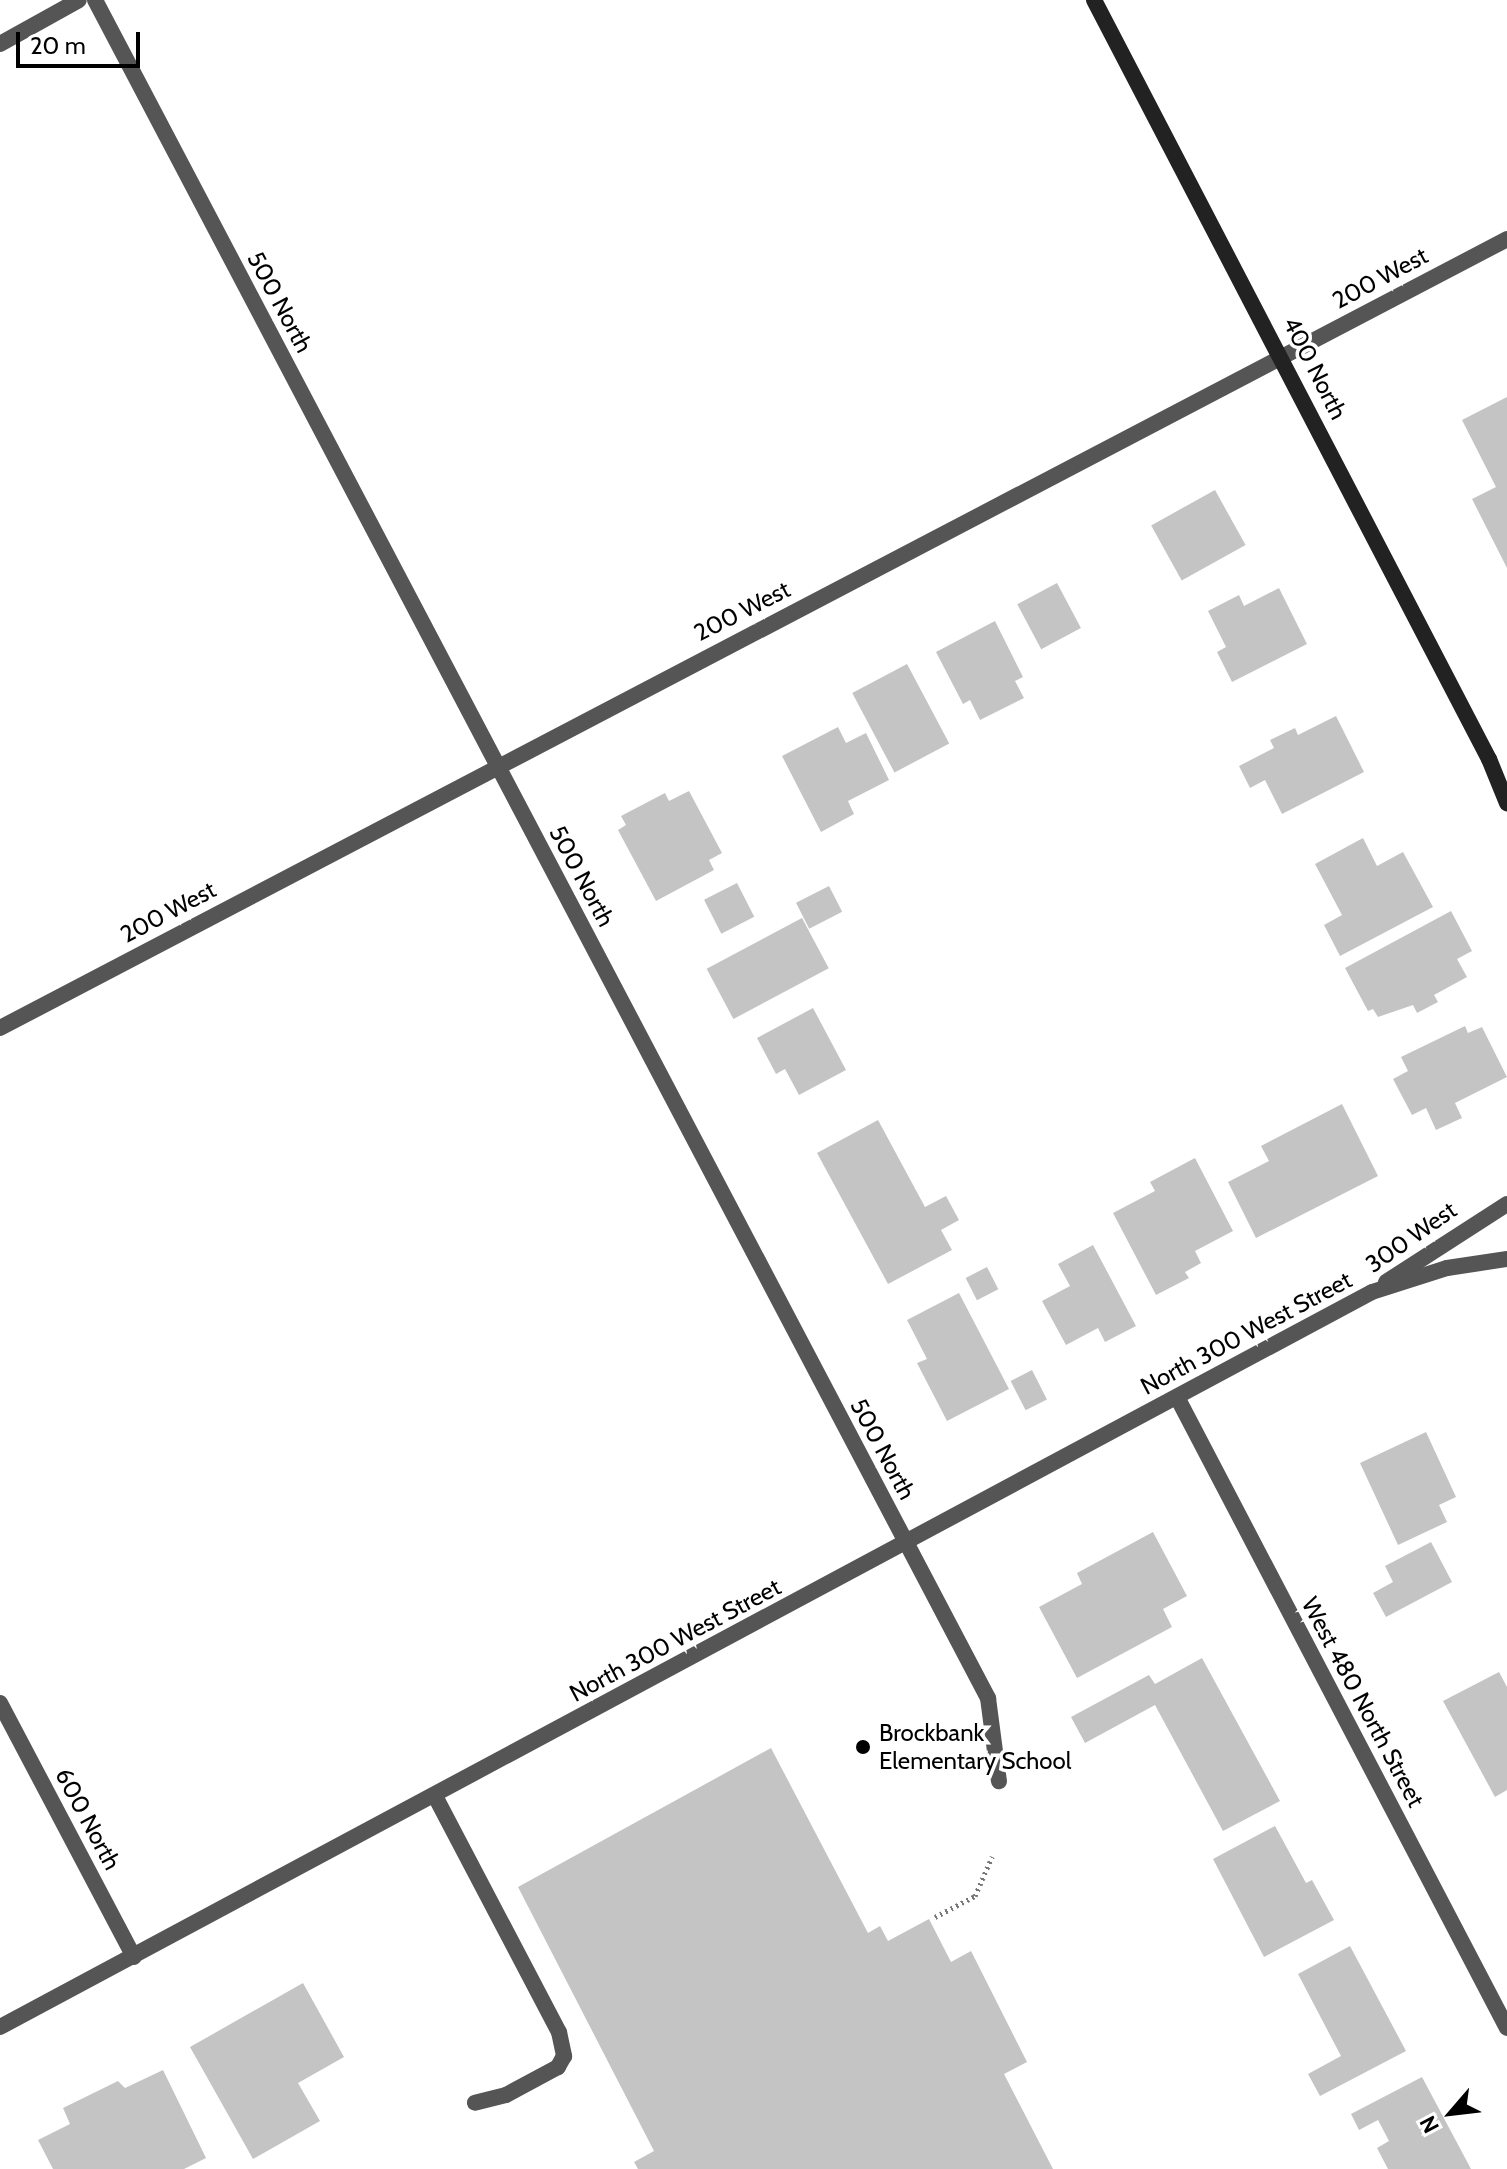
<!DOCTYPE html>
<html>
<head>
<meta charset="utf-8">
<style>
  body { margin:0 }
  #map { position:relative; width:1507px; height:2169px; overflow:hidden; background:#fff; font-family:Cabin,sans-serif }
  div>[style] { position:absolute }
  .building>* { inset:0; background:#c4c4c4; transform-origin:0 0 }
  .path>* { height:5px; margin-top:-2.5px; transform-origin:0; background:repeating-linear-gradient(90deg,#777 0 2px,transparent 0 6px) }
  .service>* { height:16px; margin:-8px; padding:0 8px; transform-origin:8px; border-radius:8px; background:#555 }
  .minor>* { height:16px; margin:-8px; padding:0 8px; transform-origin:8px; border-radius:8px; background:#555 }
  .tertiary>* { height:16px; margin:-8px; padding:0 8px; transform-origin:8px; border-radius:8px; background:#555 }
  .secondary>* { height:16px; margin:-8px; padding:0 8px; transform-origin:8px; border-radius:8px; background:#222 }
  .dots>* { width:22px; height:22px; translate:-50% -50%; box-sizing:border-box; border:4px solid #fff; border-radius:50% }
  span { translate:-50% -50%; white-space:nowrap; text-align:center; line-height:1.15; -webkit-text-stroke:7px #fff; paint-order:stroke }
  .street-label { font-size:24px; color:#000 }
  .poi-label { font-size:24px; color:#000 }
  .left { translate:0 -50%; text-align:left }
  .north { position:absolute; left:1411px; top:2073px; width:80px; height:80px; -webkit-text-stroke:6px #fff; paint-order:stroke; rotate:242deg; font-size:22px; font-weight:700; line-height:32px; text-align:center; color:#000 }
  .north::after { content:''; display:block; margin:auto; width:28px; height:36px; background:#000; clip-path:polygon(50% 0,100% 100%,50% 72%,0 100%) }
  .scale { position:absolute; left:16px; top:32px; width:124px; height:36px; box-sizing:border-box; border:4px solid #000; border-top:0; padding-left:10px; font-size:24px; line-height:28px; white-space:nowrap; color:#000; -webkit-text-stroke:6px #fff; paint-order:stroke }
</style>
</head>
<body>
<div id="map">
  <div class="building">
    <i style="clip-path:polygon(1507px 397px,1507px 568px,1472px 499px,1496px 487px,1462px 420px)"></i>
    <i style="left:1215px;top:490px;width:63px;height:73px;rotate:61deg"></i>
    <i style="left:1057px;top:583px;width:51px;height:45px;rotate:62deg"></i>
    <i style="clip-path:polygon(1279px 588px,1307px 644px,1232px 682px,1217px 652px,1226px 647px,1208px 611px,1239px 595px,1244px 606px)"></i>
    <i style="clip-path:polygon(995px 621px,1023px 677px,1015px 681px,1024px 698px,980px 720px,970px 700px,963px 704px,936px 652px)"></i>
    <i style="left:907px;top:664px;width:90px;height:62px;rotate:62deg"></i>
    <i style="clip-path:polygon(1336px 716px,1364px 772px,1282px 814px,1265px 780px,1250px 788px,1239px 766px,1274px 748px,1270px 740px,1295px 728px,1298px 735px)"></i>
    <i style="clip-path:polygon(838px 727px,846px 743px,866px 733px,889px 780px,848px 801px,854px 814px,821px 832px,782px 756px)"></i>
    <i style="clip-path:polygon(689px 791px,722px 853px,709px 860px,714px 870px,656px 901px,618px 830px,626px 825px,621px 816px,665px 793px,669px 801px)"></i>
    <i style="clip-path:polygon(1363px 838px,1377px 866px,1403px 852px,1433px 907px,1340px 956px,1324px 925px,1342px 915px,1315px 864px)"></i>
    <i style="left:737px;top:883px;width:38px;height:37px;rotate:63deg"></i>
    <i style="left:829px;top:886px;width:29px;height:37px;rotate:63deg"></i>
    <i style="clip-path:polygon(1451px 911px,1472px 951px,1457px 959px,1467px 977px,1434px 995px,1438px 1002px,1417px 1013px,1413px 1005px,1378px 1017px,1373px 1009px,1368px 1011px,1345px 968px)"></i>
    <i style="left:802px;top:918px;width:57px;height:108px;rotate:62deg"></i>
    <i style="clip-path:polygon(813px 1008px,846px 1070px,799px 1095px,785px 1069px,776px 1074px,757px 1038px)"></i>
    <i style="clip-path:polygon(1465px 1026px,1468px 1033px,1482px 1027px,1507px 1077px,1455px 1103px,1462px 1118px,1436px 1130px,1426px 1108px,1412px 1115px,1393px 1079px,1408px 1071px,1401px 1057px)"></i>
    <i style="clip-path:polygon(1342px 1104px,1378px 1176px,1256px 1238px,1228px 1182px,1269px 1161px,1261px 1146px)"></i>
    <i style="clip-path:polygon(878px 1120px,925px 1207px,946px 1196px,959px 1220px,941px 1230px,952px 1250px,888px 1284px,817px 1153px)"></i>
    <i style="clip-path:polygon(1195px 1158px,1233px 1231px,1195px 1251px,1201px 1263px,1185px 1272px,1189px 1278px,1156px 1295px,1113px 1213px,1155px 1191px,1150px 1182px)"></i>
    <i style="clip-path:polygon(1093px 1245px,1136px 1326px,1105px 1342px,1098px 1328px,1066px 1345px,1042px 1301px,1070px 1286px,1058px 1264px)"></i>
    <i style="left:987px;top:1267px;width:25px;height:24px;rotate:63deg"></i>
    <i style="clip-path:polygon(959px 1293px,1009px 1389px,947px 1421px,917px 1363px,927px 1359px,907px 1320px)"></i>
    <i style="left:1032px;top:1370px;width:33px;height:24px;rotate:63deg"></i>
    <i style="clip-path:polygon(1426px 1432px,1456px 1497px,1439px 1505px,1447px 1522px,1398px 1545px,1360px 1463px)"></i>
    <i style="clip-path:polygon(1153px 1532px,1187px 1596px,1163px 1609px,1172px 1627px,1077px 1678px,1039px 1607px,1082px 1584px,1077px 1573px)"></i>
    <i style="clip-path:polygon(1431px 1542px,1452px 1582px,1386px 1617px,1373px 1593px,1393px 1582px,1385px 1566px)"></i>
    <i style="clip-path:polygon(1202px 1658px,1280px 1801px,1223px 1831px,1155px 1705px,1085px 1743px,1071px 1717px,1149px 1675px,1155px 1684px)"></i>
    <i style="clip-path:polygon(1499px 1672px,1507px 1687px,1507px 1790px,1495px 1797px,1443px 1701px)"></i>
    <i style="clip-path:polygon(771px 1748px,868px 1933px,880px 1926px,888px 1941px,929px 1919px,951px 1962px,971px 1951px,1027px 2062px,1004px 2074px,1053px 2169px,638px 2169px,634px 2162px,654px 2151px,518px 1887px)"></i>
    <i style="clip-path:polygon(1275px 1826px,1306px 1883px,1312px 1880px,1334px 1920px,1264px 1957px,1213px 1859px)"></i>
    <i style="clip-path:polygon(1350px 1946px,1406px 2051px,1320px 2096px,1308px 2074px,1341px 2056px,1298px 1974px)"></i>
    <i style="clip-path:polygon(303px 1983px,344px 2057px,298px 2083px,320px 2121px,253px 2159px,190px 2047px)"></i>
    <i style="clip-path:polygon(163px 2070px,206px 2158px,184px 2169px,53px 2169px,38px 2140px,70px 2124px,63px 2108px,118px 2081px,125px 2088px)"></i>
    <i style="clip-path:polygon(1422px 2077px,1471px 2169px,1388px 2169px,1377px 2148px,1389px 2141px,1378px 2120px,1359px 2130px,1351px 2114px)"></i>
  </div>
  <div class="path">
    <i style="left:935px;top:1917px;width:45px;rotate:-27.7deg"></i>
    <i style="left:975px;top:1896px;width:43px;rotate:-66.4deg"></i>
  </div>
  <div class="service">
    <i style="left:435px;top:1796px;width:267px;rotate:62.3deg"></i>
    <i style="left:559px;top:2032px;width:25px;rotate:78deg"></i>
    <i style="left:564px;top:2056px;width:13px;rotate:119deg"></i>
    <i style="left:558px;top:2067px;width:59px;rotate:151.7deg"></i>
    <i style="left:506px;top:2095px;width:32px;rotate:166deg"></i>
  </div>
  <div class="minor">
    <i style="left:95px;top:0;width:1919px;rotate:62.26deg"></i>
    <i style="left:988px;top:1698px;width:84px;rotate:82.5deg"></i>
    <i style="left:0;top:44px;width:90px;rotate:-29.1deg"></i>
    <i style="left:0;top:1028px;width:1701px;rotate:-27.63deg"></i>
    <i style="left:1177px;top:1397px;width:712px;rotate:62.39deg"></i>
    <i style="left:0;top:1703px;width:287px;rotate:62.2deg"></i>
  </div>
  <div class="tertiary">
    <i style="left:1386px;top:1282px;width:144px;rotate:-32.8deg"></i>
    <i style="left:0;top:2027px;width:1556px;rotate:-28.18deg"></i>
    <i style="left:1372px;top:1292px;width:79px;rotate:-17.7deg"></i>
    <i style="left:1447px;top:1268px;width:61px;rotate:-8.5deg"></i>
  </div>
  <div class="secondary">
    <i style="left:1094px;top:0;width:856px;rotate:62.51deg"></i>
    <i style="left:1489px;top:759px;width:48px;rotate:67.8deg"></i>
  </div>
  <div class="dots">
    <i style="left:863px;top:1747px;background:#000"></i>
  </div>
  <div class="street-label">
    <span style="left:1380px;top:278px;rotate:-28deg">200 West</span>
    <span style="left:280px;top:302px;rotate:62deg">500 North</span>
    <span style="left:1315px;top:368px;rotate:63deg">400 North</span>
    <span style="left:742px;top:611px;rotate:-27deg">200 West</span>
    <span style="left:582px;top:876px;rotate:62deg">500 North</span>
    <span style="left:168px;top:912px;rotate:-28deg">200 West</span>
    <span style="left:1411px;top:1237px;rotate:-35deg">300 West</span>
    <span style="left:1246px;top:1333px;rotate:-28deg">North 300 West Street</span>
    <span style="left:883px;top:1449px;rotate:62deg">500 North</span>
    <span style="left:675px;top:1640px;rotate:-28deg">North 300 West Street</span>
    <span style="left:1363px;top:1702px;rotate:62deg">West 480 North Street</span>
    <span style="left:88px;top:1819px;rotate:62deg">600 North</span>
  </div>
  <div class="poi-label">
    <span class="left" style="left:879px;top:1747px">Brockbank<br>Elementary School</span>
  </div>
  <div class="north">N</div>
  <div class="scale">20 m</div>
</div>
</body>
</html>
